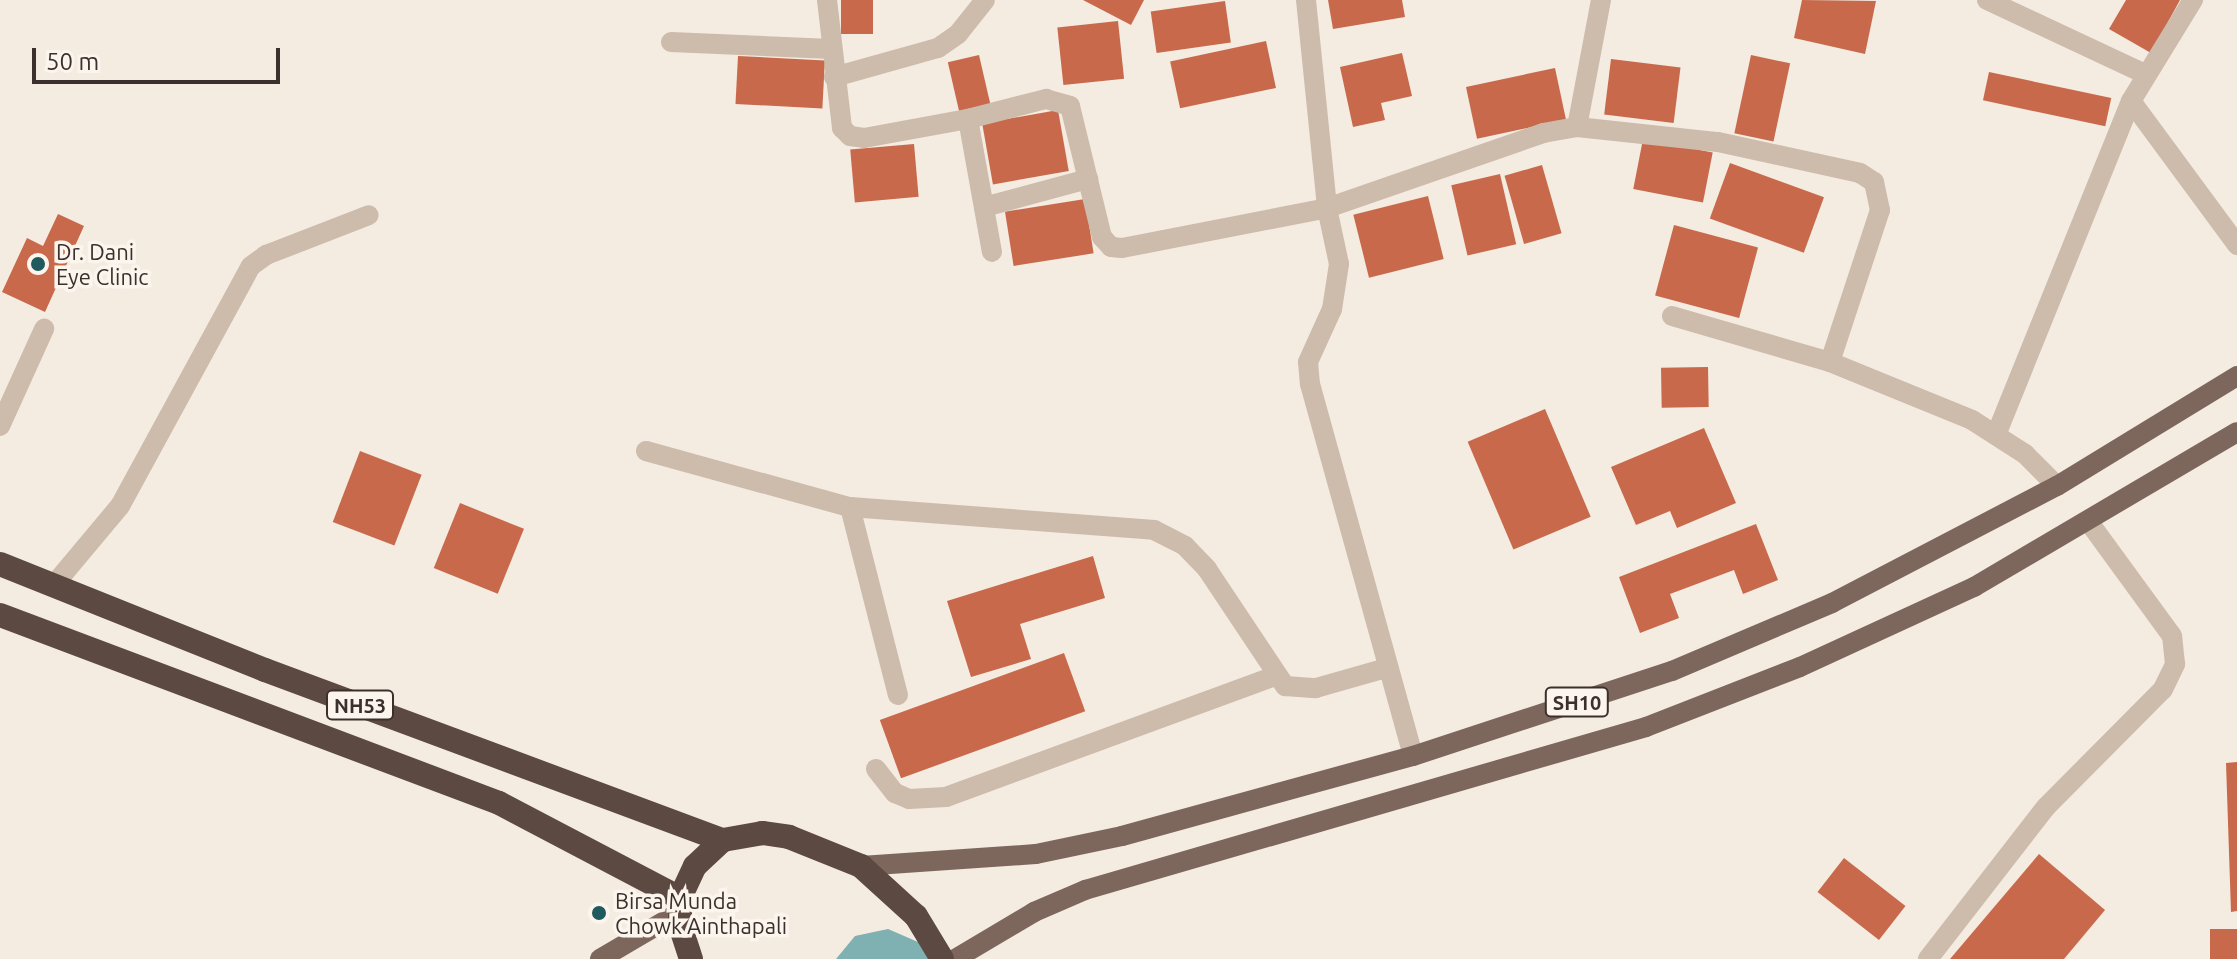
<!DOCTYPE html>
<html>
<head>
<meta charset="utf-8">
<style>
  body { margin:0 }
  #map { position:relative; width:2237px; height:959px; overflow:hidden; background:#f4ebe1; font-family:Ubuntu,sans-serif }
  div>[style] { position:absolute }
  .water>* { inset:0; background:#7fb0b2 }
  .building>* { inset:0; background:#c8694b; transform-origin:0 0 }
  .minor>* { height:20px; margin:-10px; padding:0 10px; transform-origin:10px; border-radius:10px; background:#cdbbac }
  .major>* { height:20px; margin:-10px; padding:0 10px; transform-origin:10px; border-radius:10px; background:#7d675c }
  .highway>* { height:24px; margin:-12px; padding:0 12px; transform-origin:12px; border-radius:12px; background:#5c4a42 }
  .dots>* { width:22px; height:22px; translate:-50% -50%; box-sizing:border-box; border:4px solid #fbf5ee; border-radius:50% }
  span { translate:-50% -50%; white-space:nowrap; text-align:center; line-height:1.15; -webkit-text-stroke:7px #fbf5ee; paint-order:stroke }
  .shield-label span { padding:2px 6px; background:#fbf5ee; border:2px solid; border-radius:6px; -webkit-text-stroke-width:0 }
  .shield-label { font-size:20px; color:#3b302b; font-weight:700 }
  .poi-label { font-size:22px; color:#3b302b }
  .left { translate:0 -50%; text-align:left }
  .scale { position:absolute; left:32px; top:48px; width:248px; height:36px; box-sizing:border-box; border:4px solid #3b302b; border-top:0; padding-left:10px; font-size:24px; line-height:28px; white-space:nowrap; color:#3b302b; -webkit-text-stroke:6px #fbf5ee; paint-order:stroke }
</style>
</head>
<body>
<div id="map">
  <div class="water">
    <i style="clip-path:polygon(888px 929px,918px 942px,929px 959px,836px 959px,855px 936px)"></i>
  </div>
  <div class="building">
    <i style="left:841px;top:0;width:32px;height:34px"></i>
    <i style="clip-path:polygon(1083px 0,1144px 0,1131px 25px)"></i>
    <i style="clip-path:polygon(1328px 0,1402px 0,1405px 17px,1333px 29px)"></i>
    <i style="clip-path:polygon(1802px 0,1876px 1px,1865px 54px,1794px 38px)"></i>
    <i style="clip-path:polygon(2126px 0,2180px 0,2151px 53px,2109px 29px)"></i>
    <i style="left:1225px;top:1px;width:42px;height:75px;rotate:82deg"></i>
    <i style="left:1118px;top:21px;width:58px;height:61px;rotate:84deg"></i>
    <i style="left:1266px;top:41px;width:48px;height:98px;rotate:78deg"></i>
    <i style="clip-path:polygon(1402px 53px,1412px 96px,1381px 103px,1385px 120px,1353px 127px,1340px 67px)"></i>
    <i style="left:979px;top:55px;width:50px;height:32px;rotate:77deg"></i>
    <i style="left:1751px;top:55px;width:40px;height:80px;rotate:12deg"></i>
    <i style="left:738px;top:56px;width:87px;height:48px;rotate:3deg"></i>
    <i style="left:1611px;top:59px;width:70px;height:56px;rotate:7deg"></i>
    <i style="left:1555px;top:68px;width:53px;height:91px;rotate:78deg"></i>
    <i style="left:1989px;top:72px;width:125px;height:29px;rotate:12deg"></i>
    <i style="left:1058px;top:110px;width:62px;height:77px;rotate:80deg"></i>
    <i style="left:1643px;top:139px;width:71px;height:51px;rotate:11deg"></i>
    <i style="left:914px;top:144px;width:53px;height:64px;rotate:85deg"></i>
    <i style="left:1730px;top:163px;width:100px;height:59px;rotate:20deg"></i>
    <i style="left:1542px;top:165px;width:71px;height:39px;rotate:74deg"></i>
    <i style="left:1500px;top:174px;width:72px;height:50px;rotate:77deg"></i>
    <i style="left:1428px;top:196px;width:65px;height:77px;rotate:76deg"></i>
    <i style="left:1085px;top:199px;width:55px;height:81px;rotate:81deg"></i>
    <i style="clip-path:polygon(58px 214px,84px 226px,45px 312px,2px 292px,27px 238px,43px 246px)"></i>
    <i style="left:1674px;top:225px;width:87px;height:73px;rotate:15deg"></i>
    <i style="left:1708px;top:367px;width:40px;height:47px;rotate:89deg"></i>
    <i style="left:1545px;top:409px;width:117px;height:84px;rotate:67deg"></i>
    <i style="clip-path:polygon(1704px 428px,1736px 503px,1677px 528px,1670px 511px,1636px 525px,1611px 467px)"></i>
    <i style="left:360px;top:451px;width:66px;height:76px;rotate:21deg"></i>
    <i style="left:460px;top:503px;width:69px;height:70px;rotate:22deg"></i>
    <i style="clip-path:polygon(1756px 524px,1778px 580px,1743px 594px,1734px 570px,1670px 594px,1679px 618px,1640px 633px,1619px 577px)"></i>
    <i style="clip-path:polygon(1093px 556px,1105px 598px,1020px 624px,1031px 659px,971px 677px,947px 601px)"></i>
    <i style="left:1064px;top:653px;width:62px;height:196px;rotate:70deg"></i>
    <i style="clip-path:polygon(2237px 762px,2237px 911px,2231px 912px,2226px 763px)"></i>
    <i style="clip-path:polygon(2039px 854px,2105px 910px,2064px 959px,1950px 959px)"></i>
    <i style="left:1844px;top:858px;width:78px;height:43px;rotate:38deg"></i>
    <i style="left:2237px;top:929px;width:30px;height:27px;rotate:90deg"></i>
  </div>
  <div class="minor">
    <i style="left:827px;top:0;width:129px;rotate:83.3deg"></i>
    <i style="left:842px;top:128px;width:11px;rotate:45deg"></i>
    <i style="left:850px;top:136px;width:14px;rotate:8deg"></i>
    <i style="left:864px;top:138px;width:106px;rotate:-10.4deg"></i>
    <i style="left:968px;top:119px;width:135px;rotate:79.8deg"></i>
    <i style="left:1306px;top:0;width:209px;rotate:84.2deg"></i>
    <i style="left:1327px;top:208px;width:57px;rotate:77.9deg"></i>
    <i style="left:1339px;top:264px;width:46px;rotate:98.8deg"></i>
    <i style="left:1332px;top:309px;width:58px;rotate:114.4deg"></i>
    <i style="left:1308px;top:362px;width:22px;rotate:85deg"></i>
    <i style="left:1310px;top:384px;width:386px;rotate:74.5deg"></i>
    <i style="left:1987px;top:0;width:174px;rotate:25.1deg"></i>
    <i style="left:671px;top:42px;width:160px;rotate:2.5deg"></i>
    <i style="left:834px;top:77px;width:108px;rotate:-15.6deg"></i>
    <i style="left:938px;top:48px;width:24px;rotate:-35deg"></i>
    <i style="left:958px;top:34px;width:43px;rotate:-51.5deg"></i>
    <i style="left:2131px;top:101px;width:179px;rotate:53.6deg"></i>
    <i style="left:968px;top:119px;width:81px;rotate:-14.4deg"></i>
    <i style="left:1046px;top:99px;width:25px;rotate:16deg"></i>
    <i style="left:1070px;top:106px;width:135px;rotate:76.3deg"></i>
    <i style="left:1102px;top:237px;width:13px;rotate:48deg"></i>
    <i style="left:1111px;top:247px;width:11px;rotate:5deg"></i>
    <i style="left:1122px;top:248px;width:209px;rotate:-11deg"></i>
    <i style="left:1327px;top:208px;width:229px;rotate:-19.1deg"></i>
    <i style="left:1543px;top:133px;width:35px;rotate:-10deg"></i>
    <i style="left:1577px;top:127px;width:142px;rotate:6.1deg"></i>
    <i style="left:1718px;top:142px;width:145px;rotate:12.3deg"></i>
    <i style="left:1860px;top:173px;width:17px;rotate:33deg"></i>
    <i style="left:1874px;top:182px;width:29px;rotate:78deg"></i>
    <i style="left:1880px;top:210px;width:160px;rotate:108.2deg"></i>
    <i style="left:1577px;top:127px;width:129px;rotate:-79.3deg"></i>
    <i style="left:984px;top:207px;width:108px;rotate:-15.1deg"></i>
    <i style="left:1672px;top:316px;width:165px;rotate:16.2deg"></i>
    <i style="left:1830px;top:362px;width:153px;rotate:22.2deg"></i>
    <i style="left:1972px;top:420px;width:63px;rotate:32.7deg"></i>
    <i style="left:2025px;top:454px;width:45px;rotate:45deg"></i>
    <i style="left:0;top:426px;width:107px;rotate:-65.6deg"></i>
    <i style="left:1996px;top:435px;width:360px;rotate:-68deg"></i>
    <i style="left:2131px;top:101px;width:119px;rotate:-58.5deg"></i>
    <i style="left:646px;top:451px;width:212px;rotate:15.4deg"></i>
    <i style="left:850px;top:507px;width:305px;rotate:4.3deg"></i>
    <i style="left:1154px;top:530px;width:35px;rotate:27deg"></i>
    <i style="left:1185px;top:546px;width:32px;rotate:46deg"></i>
    <i style="left:1207px;top:569px;width:141px;rotate:56.3deg"></i>
    <i style="left:1285px;top:686px;width:31px;rotate:4deg"></i>
    <i style="left:1316px;top:688px;width:73px;rotate:-15.9deg"></i>
    <i style="left:850px;top:507px;width:194px;rotate:75.7deg"></i>
    <i style="left:53px;top:586px;width:104px;rotate:-50.1deg"></i>
    <i style="left:120px;top:506px;width:273px;rotate:-61.4deg"></i>
    <i style="left:251px;top:266px;width:19px;rotate:-36deg"></i>
    <i style="left:266px;top:255px;width:110px;rotate:-21.2deg"></i>
    <i style="left:876px;top:769px;width:31px;rotate:52deg"></i>
    <i style="left:895px;top:793px;width:15px;rotate:23deg"></i>
    <i style="left:909px;top:799px;width:37px;rotate:-3deg"></i>
    <i style="left:946px;top:797px;width:351px;rotate:-20.2deg"></i>
    <i style="left:1928px;top:959px;width:192px;rotate:-52.2deg"></i>
    <i style="left:2046px;top:807px;width:166px;rotate:-45.2deg"></i>
    <i style="left:2163px;top:689px;width:28px;rotate:-64deg"></i>
    <i style="left:2175px;top:664px;width:28px;rotate:-96deg"></i>
    <i style="left:2172px;top:636px;width:141px;rotate:-126.1deg"></i>
  </div>
  <div class="major">
    <i style="left:861px;top:866px;width:175px;rotate:-3.9deg"></i>
    <i style="left:1036px;top:854px;width:88px;rotate:-11.8deg"></i>
    <i style="left:1122px;top:836px;width:302px;rotate:-15.4deg"></i>
    <i style="left:1413px;top:756px;width:273px;rotate:-18.2deg"></i>
    <i style="left:1672px;top:671px;width:174px;rotate:-23deg"></i>
    <i style="left:1832px;top:603px;width:254px;rotate:-27.5deg"></i>
    <i style="left:2057px;top:486px;width:211px;rotate:-31.4deg"></i>
    <i style="left:600px;top:959px;width:93px;rotate:-30.4deg"></i>
    <i style="left:955px;top:959px;width:92px;rotate:-30.7deg"></i>
    <i style="left:1034px;top:912px;width:56px;rotate:-23.3deg"></i>
    <i style="left:1085px;top:890px;width:584px;rotate:-16.2deg"></i>
    <i style="left:1646px;top:727px;width:165px;rotate:-21.3deg"></i>
    <i style="left:1800px;top:667px;width:192px;rotate:-24.7deg"></i>
    <i style="left:1974px;top:587px;width:305px;rotate:-30.5deg"></i>
  </div>
  <div class="highway">
    <i style="left:0;top:564px;width:285px;rotate:21.8deg"></i>
    <i style="left:265px;top:670px;width:489px;rotate:20.4deg"></i>
    <i style="left:0;top:615px;width:533px;rotate:20.64deg"></i>
    <i style="left:499px;top:803px;width:204px;rotate:27.7deg"></i>
    <i style="left:691px;top:959px;width:35px;rotate:-108deg"></i>
    <i style="left:680px;top:926px;width:28px;rotate:-90deg"></i>
    <i style="left:680px;top:898px;width:35px;rotate:-65deg"></i>
    <i style="left:695px;top:866px;width:38px;rotate:-43deg"></i>
    <i style="left:723px;top:840px;width:40px;rotate:-10deg"></i>
    <i style="left:762px;top:833px;width:27px;rotate:8deg"></i>
    <i style="left:789px;top:837px;width:78px;rotate:21.9deg"></i>
    <i style="left:861px;top:866px;width:74px;rotate:42.3deg"></i>
    <i style="left:916px;top:916px;width:50px;rotate:58.8deg"></i>
  </div>
  <div class="dots">
    <i style="left:38px;top:264px;background:#1f5a5e"></i>
    <i style="left:599px;top:913px;background:#1f5a5e"></i>
  </div>
  <div class="shield-label">
    <span style="left:1577px;top:702px">SH10</span>
    <span style="left:360px;top:705px">NH53</span>
  </div>
  <div class="poi-label">
    <span class="left" style="left:56px;top:264px">Dr. Dani<br>Eye Clinic</span>
    <span class="left" style="left:615px;top:913px">Birsa Munda<br>Chowk Ainthapali</span>
  </div>
  <div class="scale">50 m</div>
</div>
</body>
</html>
